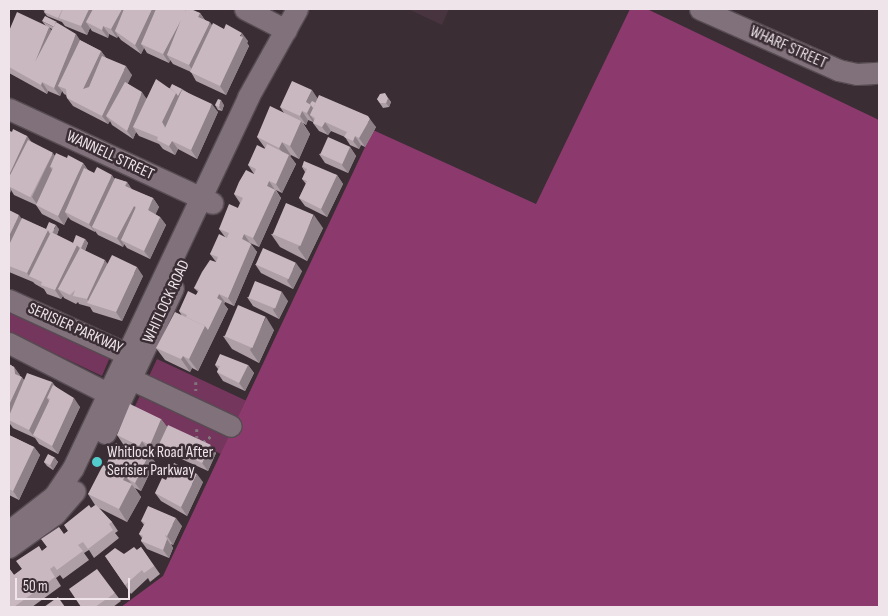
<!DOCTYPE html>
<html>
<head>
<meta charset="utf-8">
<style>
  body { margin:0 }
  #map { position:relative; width:888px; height:616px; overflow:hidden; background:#3a2d34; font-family:"Sofia Sans Condensed",sans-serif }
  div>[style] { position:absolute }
  .built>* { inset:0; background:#47343e }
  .green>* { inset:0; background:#74365c; transform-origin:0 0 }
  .forest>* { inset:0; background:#8c3a6d }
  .path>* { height:2.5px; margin-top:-1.25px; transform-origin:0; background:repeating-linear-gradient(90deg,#81757b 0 2.5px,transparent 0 6.5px) }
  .roads { filter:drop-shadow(1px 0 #564b51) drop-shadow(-1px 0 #564b51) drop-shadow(0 1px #564b51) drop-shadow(0 -1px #564b51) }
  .minor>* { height:21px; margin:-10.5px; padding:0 10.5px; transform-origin:10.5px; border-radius:10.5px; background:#81717a }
  .wall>* { inset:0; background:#ae9ea6 }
  .shaded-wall>* { inset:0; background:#8d8187 }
  .building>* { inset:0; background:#cab8c1; transform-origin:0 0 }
  .dots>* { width:14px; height:14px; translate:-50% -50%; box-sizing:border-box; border:2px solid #3a2d34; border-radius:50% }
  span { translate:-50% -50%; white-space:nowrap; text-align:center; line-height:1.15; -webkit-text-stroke:5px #3a2d34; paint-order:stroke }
  .street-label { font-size:16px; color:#eee4e9 }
  .poi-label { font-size:16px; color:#eee4e9 }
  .left { translate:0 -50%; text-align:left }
  .frame { position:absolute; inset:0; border:10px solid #eee4e9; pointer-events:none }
  .scale { position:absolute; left:15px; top:578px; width:115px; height:22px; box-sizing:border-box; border:2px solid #eee4e9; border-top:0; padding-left:6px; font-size:15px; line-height:18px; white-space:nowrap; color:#eee4e9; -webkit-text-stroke:4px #3a2d34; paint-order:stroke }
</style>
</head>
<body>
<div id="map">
  <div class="built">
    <i style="clip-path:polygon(408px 9px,449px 9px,442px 25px)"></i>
  </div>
  <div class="green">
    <i style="clip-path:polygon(9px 311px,110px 357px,102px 376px,9px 332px)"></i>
    <i style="left:157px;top:359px;width:98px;height:59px;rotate:25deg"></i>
  </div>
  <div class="forest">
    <i style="clip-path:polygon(630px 9px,647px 9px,879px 120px,879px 607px,121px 607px,163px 576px,373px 130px,536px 204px)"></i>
  </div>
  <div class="path">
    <i style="left:196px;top:382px;width:9px;rotate:90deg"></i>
    <i style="left:197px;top:429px;width:10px;rotate:90deg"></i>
    <i style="left:197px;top:439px;width:7px;rotate:27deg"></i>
    <i style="left:203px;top:442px;width:10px;rotate:-37deg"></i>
  </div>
  <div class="roads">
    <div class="minor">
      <i style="left:245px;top:9px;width:46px;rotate:27.1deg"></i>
      <i style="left:700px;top:9px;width:151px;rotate:23.8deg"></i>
      <i style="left:838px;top:70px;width:19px;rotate:12deg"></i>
      <i style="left:857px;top:74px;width:22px;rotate:-3deg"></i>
      <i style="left:9px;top:109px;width:224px;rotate:24.8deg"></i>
      <i style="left:9px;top:300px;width:142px;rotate:24.6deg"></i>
      <i style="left:9px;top:343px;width:123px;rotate:27deg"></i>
      <i style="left:131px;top:379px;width:110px;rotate:25.2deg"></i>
      <i style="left:105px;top:433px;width:160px;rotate:-64.9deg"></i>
      <i style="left:9px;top:531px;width:57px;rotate:-37.9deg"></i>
      <i style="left:54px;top:496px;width:34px;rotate:-56deg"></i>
      <i style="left:73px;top:468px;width:410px;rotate:-64.7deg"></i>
      <i style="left:248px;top:97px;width:101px;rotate:-60.9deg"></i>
      <i style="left:9px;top:547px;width:57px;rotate:-35.7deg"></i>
      <i style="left:55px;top:514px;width:30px;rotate:-49deg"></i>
    </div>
  </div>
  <div class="wall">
    <i style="clip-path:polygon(40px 9px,185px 9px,186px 10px,200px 13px,205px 20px,212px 26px,248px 41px,247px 43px,249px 46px,226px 95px,196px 81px,191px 72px,173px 64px,170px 60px,169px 63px,147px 53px,144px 48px,141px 54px,121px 40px,118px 36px,117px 38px,109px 34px,108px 38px,92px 31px,90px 28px,87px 35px,65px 26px,62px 22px,47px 16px,44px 12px,45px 11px)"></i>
    <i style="clip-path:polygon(42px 21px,101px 51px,106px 58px,132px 75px,127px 83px,147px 99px,170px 88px,182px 89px,218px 112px,197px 159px,178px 149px,175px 155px,163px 149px,159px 144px,139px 136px,136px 132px,133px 139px,112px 125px,110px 121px,108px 124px,73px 106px,67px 98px,66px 95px,64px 94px,62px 91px,60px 96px,48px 91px,47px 94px,9px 73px,9px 31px,49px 27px,51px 31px,52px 29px,46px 26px)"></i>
    <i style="clip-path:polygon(388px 98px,391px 102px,389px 107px,383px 108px,377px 99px)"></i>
    <i style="clip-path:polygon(318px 99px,376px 127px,365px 147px,361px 145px,359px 149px,350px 145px,345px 137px,331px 131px,328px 135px,319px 131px,313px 123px,314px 120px,313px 122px,308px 120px,306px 125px,303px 123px,310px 134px,299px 159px,291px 155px,290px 156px,296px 164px,282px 193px,276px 190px,281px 198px,259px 247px,250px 243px,257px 252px,234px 306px,225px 302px,224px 304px,228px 309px,198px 371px,192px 368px,190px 372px,165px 360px,156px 348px,182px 316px,179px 311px,196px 295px,198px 292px,194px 288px,216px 262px,210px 254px,225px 237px,219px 229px,238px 208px,240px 203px,234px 194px,254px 174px,248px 165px,265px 148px,257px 137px,284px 113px,280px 107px)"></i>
    <i style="clip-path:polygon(215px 105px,224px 105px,222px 111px,218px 110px)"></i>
    <i style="clip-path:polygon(9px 131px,27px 136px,31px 142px,55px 156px,67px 158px,83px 163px,88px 170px,94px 173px,127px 182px,132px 190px,153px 198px,159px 207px,155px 214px,160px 217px,166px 225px,150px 259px,127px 248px,124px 244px,123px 247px,98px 235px,95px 231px,95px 232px,71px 220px,68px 217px,64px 225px,42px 214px,36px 205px,14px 195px,11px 190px,9px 196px)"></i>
    <i style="clip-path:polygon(350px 147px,356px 156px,348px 173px,325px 163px,319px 154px)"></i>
    <i style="clip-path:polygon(302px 167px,337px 175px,343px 184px,327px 217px,305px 206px,299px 198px,306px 184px,302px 179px,305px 172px)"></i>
    <i style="clip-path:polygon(9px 210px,22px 219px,46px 229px,59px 229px,57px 235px,73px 243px,85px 239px,88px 243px,85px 251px,107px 264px,143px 276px,122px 321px,93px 312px,90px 307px,79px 304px,78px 302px,76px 304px,64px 298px,63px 296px,61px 299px,47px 294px,44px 289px,35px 284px,33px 282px,9px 272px)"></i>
    <i style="clip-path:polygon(323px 228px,307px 261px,280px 247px,271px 234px)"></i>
    <i style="clip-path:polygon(255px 264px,302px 271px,293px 289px,261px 273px)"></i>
    <i style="clip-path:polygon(247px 297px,288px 301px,279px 319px,253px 306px)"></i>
    <i style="clip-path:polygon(274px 330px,259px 363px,232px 349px,223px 336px)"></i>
    <i style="clip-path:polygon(9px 364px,14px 367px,20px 376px,24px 380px,52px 382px,55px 386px,80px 407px,58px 454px,39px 444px,35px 438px,13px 428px,10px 424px,9px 427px)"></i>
    <i style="clip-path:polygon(215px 365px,248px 365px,254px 373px,245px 391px,223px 381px,217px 372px,218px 369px)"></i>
    <i style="clip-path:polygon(161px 419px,167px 427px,216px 453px,208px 471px,166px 452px,163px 448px,159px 458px,150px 453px,150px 455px,155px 462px,141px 491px,135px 488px,141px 497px,127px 522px,99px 508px,112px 522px,118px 531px,115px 533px,119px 538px,94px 558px,89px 550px,84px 553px,89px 560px,63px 579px,60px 575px,56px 578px,61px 586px,32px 607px,9px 607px,9px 568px,14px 575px,22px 569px,42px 551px,68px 531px,91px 508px,95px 505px,88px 494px,110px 468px,107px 463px,125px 447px,117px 435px)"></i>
    <i style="clip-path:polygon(9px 435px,34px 447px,40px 455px,19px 500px,9px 495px)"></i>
    <i style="clip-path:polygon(54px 457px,58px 462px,53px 470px,47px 466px,44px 462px)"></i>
    <i style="clip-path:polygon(203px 482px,187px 516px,161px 501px,155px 493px)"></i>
    <i style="clip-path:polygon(141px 521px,182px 526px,173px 545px,171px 544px,173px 548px,169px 558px,147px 549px,141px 541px,142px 538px,139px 534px,144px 525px)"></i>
    <i style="clip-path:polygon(141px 547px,160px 574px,150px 582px,148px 578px,131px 594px,105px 556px,124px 554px,137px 550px)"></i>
    <i style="clip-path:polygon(115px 593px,121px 601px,113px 607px,81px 607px)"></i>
  </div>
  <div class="shaded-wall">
    <i style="clip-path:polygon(89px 9px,99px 9px,86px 22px,90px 28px,87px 35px,81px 26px)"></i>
    <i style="clip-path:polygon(122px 9px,133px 9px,115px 31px,118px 36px,117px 38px,111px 29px)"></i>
    <i style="clip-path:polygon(152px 9px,162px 9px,141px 44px,144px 48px,141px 54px,135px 45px)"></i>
    <i style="clip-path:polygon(200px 13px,206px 22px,198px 17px)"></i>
    <i style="clip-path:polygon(181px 20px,167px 55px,170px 60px,169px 63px,163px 54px)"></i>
    <i style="clip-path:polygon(210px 22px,216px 31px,195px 74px,189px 65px)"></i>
    <i style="clip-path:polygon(103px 26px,109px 34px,108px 38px,102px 30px)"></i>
    <i style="clip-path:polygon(49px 27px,55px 36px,35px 62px)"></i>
    <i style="clip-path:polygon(242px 33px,248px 41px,247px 43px,249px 46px,226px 95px,220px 86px)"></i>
    <i style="clip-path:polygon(76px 34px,82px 43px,58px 86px,62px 91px,60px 96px,54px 88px)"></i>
    <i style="clip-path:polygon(101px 51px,107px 59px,89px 97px,83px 89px)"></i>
    <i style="clip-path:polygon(126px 66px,132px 75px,111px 119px,106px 116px,110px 121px,108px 124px,102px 116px)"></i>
    <i style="clip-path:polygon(42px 82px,48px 91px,47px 94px,41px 85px)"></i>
    <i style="clip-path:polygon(182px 89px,185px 93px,168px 131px,162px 122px,176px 93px)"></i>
    <i style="clip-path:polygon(312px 90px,318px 99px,310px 115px,314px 120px,313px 122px,307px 113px,306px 102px)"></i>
    <i style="clip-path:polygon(142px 92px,148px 101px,133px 127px,136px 132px,133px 139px,127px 131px)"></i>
    <i style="clip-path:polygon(388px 98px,391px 102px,389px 107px,386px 103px)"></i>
    <i style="clip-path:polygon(221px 100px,224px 105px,222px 111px,219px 107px)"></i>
    <i style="clip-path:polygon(212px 104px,218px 112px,197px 159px,191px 150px)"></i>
    <i style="clip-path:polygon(302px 111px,308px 120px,306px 125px,300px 116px)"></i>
    <i style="clip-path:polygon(370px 119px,376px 127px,365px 147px,359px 138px)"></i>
    <i style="clip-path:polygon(301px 121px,310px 134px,299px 159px,290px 146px)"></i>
    <i style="clip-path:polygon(325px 122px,331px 131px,328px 135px,322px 127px)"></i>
    <i style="clip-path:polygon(27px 136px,33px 144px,9px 186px,9px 175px)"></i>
    <i style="clip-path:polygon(355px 136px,361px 145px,359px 149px,353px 141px)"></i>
    <i style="clip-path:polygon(172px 141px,178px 149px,175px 155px,169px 146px)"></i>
    <i style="clip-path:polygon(282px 142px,291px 155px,290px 156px,296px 164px,282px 193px,276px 184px,287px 159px,279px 148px)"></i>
    <i style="clip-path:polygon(350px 147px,356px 156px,348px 173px,342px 165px)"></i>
    <i style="clip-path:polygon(53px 153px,59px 162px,53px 168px,50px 167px,54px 173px,38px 206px,32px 197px)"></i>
    <i style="clip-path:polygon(83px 163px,89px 172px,65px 212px,68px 217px,64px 225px,58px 216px)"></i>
    <i style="clip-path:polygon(112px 175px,118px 184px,92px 227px,95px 231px,95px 232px,89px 224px)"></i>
    <i style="clip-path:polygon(337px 175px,343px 184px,327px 217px,321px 209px)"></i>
    <i style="clip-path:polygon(269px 181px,275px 190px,267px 186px)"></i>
    <i style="clip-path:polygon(127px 182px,133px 191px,125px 186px)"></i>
    <i style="clip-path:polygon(9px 187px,11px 190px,9px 196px)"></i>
    <i style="clip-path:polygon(275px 190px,281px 198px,259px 247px,253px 238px)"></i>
    <i style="clip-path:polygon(153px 198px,159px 207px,154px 218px,148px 210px)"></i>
    <i style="clip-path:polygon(134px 206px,140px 214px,121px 240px,124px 244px,123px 247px,117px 238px)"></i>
    <i style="clip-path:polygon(19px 215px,25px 223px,9px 258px,9px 236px)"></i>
    <i style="clip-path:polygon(314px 215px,323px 228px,307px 261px,298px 248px)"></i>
    <i style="clip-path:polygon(160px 217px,166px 225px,150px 259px,144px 251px)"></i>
    <i style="clip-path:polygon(56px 225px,59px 229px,55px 239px,52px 235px)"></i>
    <i style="clip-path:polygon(48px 230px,54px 239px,29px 276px,27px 273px)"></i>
    <i style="clip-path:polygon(244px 234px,250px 243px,242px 239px)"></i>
    <i style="clip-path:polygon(85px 239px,88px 243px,84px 252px,81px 248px)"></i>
    <i style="clip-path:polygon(251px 244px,257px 252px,234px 306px,228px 298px)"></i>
    <i style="clip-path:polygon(77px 245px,83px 253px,58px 289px,63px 296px,61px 299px,55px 290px)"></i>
    <i style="clip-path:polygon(105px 260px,111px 269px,90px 304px,87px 299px)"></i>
    <i style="clip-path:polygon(296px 263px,302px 271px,293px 289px,287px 281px)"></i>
    <i style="clip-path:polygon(137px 267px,143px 276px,122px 321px,116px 312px)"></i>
    <i style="clip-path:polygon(282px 292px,288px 301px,279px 319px,273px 310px)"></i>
    <i style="clip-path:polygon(219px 294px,225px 302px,224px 304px,228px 309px,198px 371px,189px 359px)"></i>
    <i style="clip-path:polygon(266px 317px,274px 330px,259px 363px,250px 350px)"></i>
    <i style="clip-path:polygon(183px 356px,192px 368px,190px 372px,181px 359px)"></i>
    <i style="clip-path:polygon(248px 365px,254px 373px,245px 391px,239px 383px)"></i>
    <i style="clip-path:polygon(14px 367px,20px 375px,20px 380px,22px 377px,28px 386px,9px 420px,9px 405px,15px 374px)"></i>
    <i style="clip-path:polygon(52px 382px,58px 390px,50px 399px,47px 398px,51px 404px,33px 435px,35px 438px,29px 430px)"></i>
    <i style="clip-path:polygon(74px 398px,80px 407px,58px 454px,52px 446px)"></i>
    <i style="clip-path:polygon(161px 419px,170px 431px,160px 443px,163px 448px,159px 458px,150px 445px)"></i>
    <i style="clip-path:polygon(142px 441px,150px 453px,150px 455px,155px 462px,141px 491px,135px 483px,147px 457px,139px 446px)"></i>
    <i style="clip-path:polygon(210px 445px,216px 453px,208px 471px,202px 463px)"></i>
    <i style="clip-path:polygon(34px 447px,40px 455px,19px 500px,13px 491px)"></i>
    <i style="clip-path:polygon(54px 457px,58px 462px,53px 470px,50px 465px)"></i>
    <i style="clip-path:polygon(197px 474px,203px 482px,187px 516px,181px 507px)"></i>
    <i style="clip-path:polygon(125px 475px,141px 497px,127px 522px,119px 509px,123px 480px)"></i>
    <i style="clip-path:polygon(176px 518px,182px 526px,173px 545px,167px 536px)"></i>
    <i style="clip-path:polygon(167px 539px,173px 548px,169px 558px,163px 550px)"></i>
  </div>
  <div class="building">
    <i style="clip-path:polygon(46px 9px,58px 9px,62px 10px,58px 18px,44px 12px)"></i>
    <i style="clip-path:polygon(63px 9px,89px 9px,81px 26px,59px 18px)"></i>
    <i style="clip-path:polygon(93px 9px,122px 9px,111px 29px,103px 26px,102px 30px,86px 22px)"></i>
    <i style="clip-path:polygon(124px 9px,152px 9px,135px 45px,115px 31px)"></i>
    <i style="clip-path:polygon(156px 9px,185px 9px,185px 12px,186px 9px,191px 9px,200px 13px,198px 17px,210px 22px,189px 65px,167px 55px,181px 20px,163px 54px,141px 44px)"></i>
    <i style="clip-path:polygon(17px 12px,49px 27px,35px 62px,56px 22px,76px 34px,54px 88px,42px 82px,41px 85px,9px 67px,9px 31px)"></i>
    <i style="clip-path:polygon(45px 16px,57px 22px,56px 22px,54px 27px,42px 21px)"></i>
    <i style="clip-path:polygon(213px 23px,224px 29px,226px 24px,242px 33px,240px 36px,243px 37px,220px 86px,190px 72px)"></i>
    <i style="clip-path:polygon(80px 40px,101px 51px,83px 89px,89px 87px,102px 56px,126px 66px,102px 116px,67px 98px,66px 89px,58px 86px)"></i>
    <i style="clip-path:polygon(156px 79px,176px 93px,162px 122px,165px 128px,182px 90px,212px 104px,191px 150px,172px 141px,169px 146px,157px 140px,158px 137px,133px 127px)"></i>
    <i style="clip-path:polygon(292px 81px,312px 90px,306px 102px,311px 105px,307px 113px,302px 111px,300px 116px,280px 107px)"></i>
    <i style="clip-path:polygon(125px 82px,142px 92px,127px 131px,106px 116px)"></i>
    <i style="clip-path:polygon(172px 84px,182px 89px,178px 96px,176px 93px,170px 88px)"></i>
    <i style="clip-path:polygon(385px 93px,388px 98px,386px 103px,380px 103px,377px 99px,380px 94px)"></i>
    <i style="clip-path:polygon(319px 95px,368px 116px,370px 119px,359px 138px,355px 136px,353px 141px,344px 137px,347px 132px,325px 122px,322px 127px,313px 123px,315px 118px,310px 115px)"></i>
    <i style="clip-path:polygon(218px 99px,221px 100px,219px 107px,215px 105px)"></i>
    <i style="clip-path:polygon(312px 101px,316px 103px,313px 108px,310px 104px)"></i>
    <i style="clip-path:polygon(270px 106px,301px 121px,290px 146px,282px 142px,279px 148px,257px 137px)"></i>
    <i style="clip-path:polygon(13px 129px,27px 136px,9px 175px,9px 131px,12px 132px)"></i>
    <i style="left:328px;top:137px;width:24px;height:19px;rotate:24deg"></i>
    <i style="left:28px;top:140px;width:28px;height:50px;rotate:27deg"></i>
    <i style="clip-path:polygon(267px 144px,289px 155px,276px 184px,269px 181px,267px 186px,275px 190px,253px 238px,244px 234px,242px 239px,251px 244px,228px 298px,219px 294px,217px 298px,222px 301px,208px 330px,205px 326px,186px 317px,187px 315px,179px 311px,188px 291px,196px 295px,199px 290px,194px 288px,202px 272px,210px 260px,216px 262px,218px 257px,210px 254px,219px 234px,227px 238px,229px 233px,219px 229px,229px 204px,238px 208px,243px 198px,234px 194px,239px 182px,246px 170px,254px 174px,256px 169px,248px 165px,257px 145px,265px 149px)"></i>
    <i style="clip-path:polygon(56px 153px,67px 158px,68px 155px,83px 163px,58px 216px,36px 205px,53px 168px,50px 167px)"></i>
    <i style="clip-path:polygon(304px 161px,337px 175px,321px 209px,299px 198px,307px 181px,302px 179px,307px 169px,302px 167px)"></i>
    <i style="clip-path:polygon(97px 167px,112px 175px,89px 224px,65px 212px,84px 168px,94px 173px)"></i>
    <i style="clip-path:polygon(115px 178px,127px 182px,125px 186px,153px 198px,148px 210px,160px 217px,144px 251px,121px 240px,136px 207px,134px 206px,117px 238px,92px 227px)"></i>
    <i style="left:286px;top:203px;width:30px;height:34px;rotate:23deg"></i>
    <i style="clip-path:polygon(9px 210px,19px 215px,9px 236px)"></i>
    <i style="clip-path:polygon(22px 218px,48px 230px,27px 273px,9px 266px,9px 245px)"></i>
    <i style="clip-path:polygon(49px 222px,56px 225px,52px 233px,51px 232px,50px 234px,48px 230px,46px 229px)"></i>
    <i style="clip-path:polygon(51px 232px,77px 245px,55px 290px,41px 285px,42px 282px,29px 276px)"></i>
    <i style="clip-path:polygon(76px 235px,85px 239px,81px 248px,73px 243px)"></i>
    <i style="clip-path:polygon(80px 248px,105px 260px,87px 299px,73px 296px,75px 290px,70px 295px,58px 289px)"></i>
    <i style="left:263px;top:248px;width:36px;height:18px;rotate:24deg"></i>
    <i style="clip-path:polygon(112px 255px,137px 267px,116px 312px,87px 303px)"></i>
    <i style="left:255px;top:281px;width:29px;height:18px;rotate:22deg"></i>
    <i style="left:238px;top:305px;width:30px;height:34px;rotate:23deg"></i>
    <i style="clip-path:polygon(175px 312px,205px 326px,189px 359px,183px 356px,181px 359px,156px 348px)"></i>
    <i style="clip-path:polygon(220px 354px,248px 365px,239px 383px,217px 372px,220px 366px,215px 365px)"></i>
    <i style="clip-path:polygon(9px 364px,14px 367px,15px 374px,22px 377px,9px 405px)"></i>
    <i style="clip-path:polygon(27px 373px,52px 382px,29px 430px,9px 420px,9px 416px)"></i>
    <i style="clip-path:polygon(53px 385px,74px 398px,52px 446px,33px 435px,50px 399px,47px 398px)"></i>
    <i style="clip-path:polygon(130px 404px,161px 419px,150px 445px,142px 441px,139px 446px,117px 435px)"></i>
    <i style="left:168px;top:425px;width:47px;height:20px;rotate:25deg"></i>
    <i style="clip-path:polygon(9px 435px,34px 447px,13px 491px,9px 489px)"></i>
    <i style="clip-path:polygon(116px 443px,125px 448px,127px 443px,149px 454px,135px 483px,128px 479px,125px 475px,114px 470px,116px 467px,107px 463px)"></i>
    <i style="left:48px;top:454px;width:7px;height:9px;rotate:27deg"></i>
    <i style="clip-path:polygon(174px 463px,197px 474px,181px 507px,155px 493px,162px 478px,166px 480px)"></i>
    <i style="clip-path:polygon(103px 465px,125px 475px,123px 480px,132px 484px,119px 509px,88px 494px)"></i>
    <i style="clip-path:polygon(89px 505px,91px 508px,96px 505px,112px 522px,109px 524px,113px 530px,88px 549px,83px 542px,78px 545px,83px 551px,57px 570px,54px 566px,50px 569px,55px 577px,14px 607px,11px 607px,9px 604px,9px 568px,14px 575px,22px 569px,16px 561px,39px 546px,42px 551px,47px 547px,41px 539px,59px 527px,64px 534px,68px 531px,64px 525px)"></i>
    <i style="clip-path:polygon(148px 506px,176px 518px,167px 536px,165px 535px,167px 539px,163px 550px,141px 541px,143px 536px,139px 534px,145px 523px,141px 521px)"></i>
    <i style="clip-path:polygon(134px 547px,137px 550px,141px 547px,154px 566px,144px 573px,142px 570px,125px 585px,105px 556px,115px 548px,124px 554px)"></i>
    <i style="clip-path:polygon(97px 569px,115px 593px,95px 607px,81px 607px,69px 589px)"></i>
    <i style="clip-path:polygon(58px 597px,65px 607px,44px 607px)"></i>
  </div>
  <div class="dots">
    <i style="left:97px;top:462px;background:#52cdcc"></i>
  </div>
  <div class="street-label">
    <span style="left:788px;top:48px;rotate:24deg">WHARF STREET</span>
    <span style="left:110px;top:156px;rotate:25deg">WANNELL STREET</span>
    <span style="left:167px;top:302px;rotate:-65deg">WHITLOCK ROAD</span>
    <span style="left:75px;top:329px;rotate:24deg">SERISIER PARKWAY</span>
  </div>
  <div class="poi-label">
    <span class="left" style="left:107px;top:462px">Whitlock Road After<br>Serisier Parkway</span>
  </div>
  <div class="frame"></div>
  <div class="scale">50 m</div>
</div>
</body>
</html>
